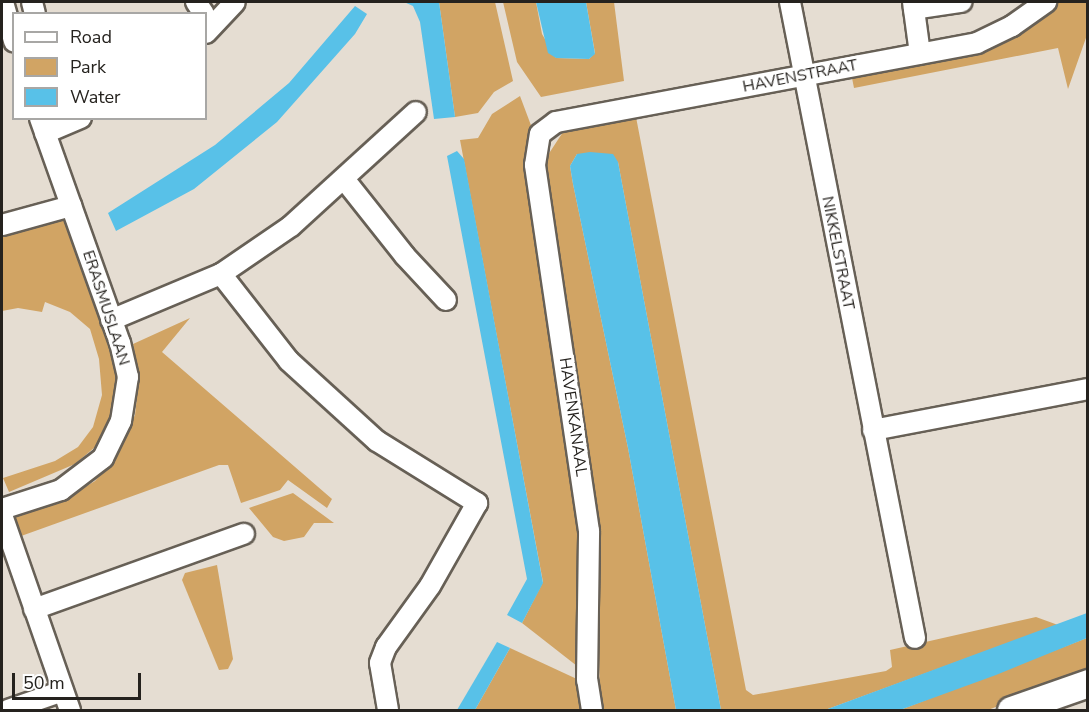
<!DOCTYPE html>
<html>
<head>
<meta charset="utf-8">
<style>
  body { margin:0 }
  #map { position:relative; width:1089px; height:712px; overflow:hidden; background:#e5ddd2; font-family:"Nunito Sans",sans-serif }
  div>[style] { position:absolute }
  .green>* { inset:0; background:#d1a464 }
  .water>* { inset:0; background:#58c1e8 }
  .roads { filter:drop-shadow(2px 0 #676056) drop-shadow(-2px 0 #676056) drop-shadow(0 2px #676056) drop-shadow(0 -2px #676056) }
  .street>* { height:20px; margin:-10px; padding:0 10px; transform-origin:10px; border-radius:10px; background:#fff }
  .secondary>* { height:27px; margin:-13.5px; padding:0 13.5px; transform-origin:13.5px; border-radius:13.5px; background:#fff }
  span { translate:-50% -50%; white-space:nowrap; text-align:center; line-height:1.15; -webkit-text-stroke:6px #fff; paint-order:stroke }
  .street-label { font-size:16px; color:#25221e }
  .frame { position:absolute; inset:0; border:3px solid #25221e; pointer-events:none }
  .legend { position:absolute; left:12px; top:12px; width:195px; height:108px; box-sizing:border-box; background:#fff; border:2px solid #a8a7a5; margin:0; padding:8px 10px; list-style:none; font-size:18px; color:#25221e }
  .legend li { display:flex; align-items:center; gap:12px; height:30px }
  .legend b { width:30px; border:2px solid #a8a7a5 }
  .scale { position:absolute; left:12px; top:673px; width:129px; height:27px; box-sizing:border-box; border:3px solid #25221e; border-top:0; padding-left:8px; font-size:18px; line-height:21px; white-space:nowrap; color:#25221e; -webkit-text-stroke:4px #fff; paint-order:stroke }
</style>
</head>
<body>
<div id="map">
  <div class="green">
    <i style="clip-path:polygon(439px 2px,495px 2px,513px 81px,494px 92px,478px 113px,455px 117px)"></i>
    <i style="clip-path:polygon(503px 2px,536px 2px,542px 34px,556px 58px,589px 59px,595px 53px,586px 2px,614px 2px,624px 81px,541px 97px,517px 62px)"></i>
    <i style="clip-path:polygon(1058px 2px,1087px 2px,1087px 35px,1068px 89px,1058px 48px,854px 88px,852px 78px,1003px 42px)"></i>
    <i style="clip-path:polygon(520px 96px,532px 128px,525px 155px,578px 527px,577px 666px,522px 623px,543px 582px,460px 140px,478px 138px,492px 114px)"></i>
    <i style="clip-path:polygon(636px 117px,746px 690px,753px 695px,886px 671px,892px 667px,890px 650px,1036px 617px,1058px 625px,825px 710px,721px 710px,618px 162px,577px 154px,570px 166px,573px 184px,628px 448px,676px 710px,600px 710px,597px 519px,546px 158px,563px 132px)"></i>
    <i style="clip-path:polygon(66px 211px,117px 355px,121px 393px,115px 418px,101px 442px,75px 464px,9px 492px,3px 478px,55px 461px,78px 447px,93px 427px,102px 395px,99px 359px,90px 329px,70px 312px,45px 302px,42px 312px,18px 308px,2px 311px,2px 232px)"></i>
    <i style="clip-path:polygon(190px 318px,162px 352px,332px 499px,327px 508px,288px 480px,280px 490px,241px 503px,228px 465px,219px 465px,10px 540px,8px 519px,65px 499px,95px 481px,113px 460px,135px 415px,139px 376px,133px 344px)"></i>
    <i style="clip-path:polygon(293px 493px,334px 523px,314px 523px,304px 537px,284px 541px,273px 537px,249px 508px)"></i>
    <i style="clip-path:polygon(217px 565px,233px 659px,228px 669px,219px 670px,182px 580px,185px 573px)"></i>
    <i style="clip-path:polygon(1087px 638px,1087px 671px,988px 710px,900px 710px)"></i>
    <i style="clip-path:polygon(510px 648px,579px 680px,583px 710px,475px 710px)"></i>
  </div>
  <div class="water">
    <i style="clip-path:polygon(404px 2px,439px 2px,455px 117px,434px 119px,420px 22px,413px 6px)"></i>
    <i style="clip-path:polygon(536px 2px,586px 2px,595px 54px,589px 59px,556px 58px,548px 53px)"></i>
    <i style="clip-path:polygon(355px 6px,367px 14px,355px 34px,277px 122px,194px 189px,116px 231px,108px 213px,215px 145px,289px 83px)"></i>
    <i style="clip-path:polygon(457px 151px,464px 159px,543px 583px,522px 623px,507px 615px,527px 579px,447px 156px)"></i>
    <i style="clip-path:polygon(590px 152px,613px 154px,618px 162px,721px 710px,676px 710px,628px 448px,573px 184px,570px 166px,577px 154px)"></i>
    <i style="clip-path:polygon(1087px 613px,1087px 638px,996px 675px,900px 710px,825px 710px)"></i>
    <i style="clip-path:polygon(497px 642px,510px 648px,475px 710px,457px 710px)"></i>
  </div>
  <div class="roads">
    <div class="street">
      <i style="left:3px;top:2px;width:41px;rotate:74.2deg"></i>
      <i style="left:32px;top:2px;width:12px;rotate:76deg"></i>
      <i style="left:196px;top:2px;width:14px;rotate:56deg"></i>
      <i style="left:790px;top:2px;width:648px;rotate:78.88deg"></i>
      <i style="left:913px;top:2px;width:52px;rotate:82.3deg"></i>
      <i style="left:914px;top:9px;width:48px;rotate:-8.5deg"></i>
      <i style="left:206px;top:33px;width:42px;rotate:-46.9deg"></i>
      <i style="left:45px;top:133px;width:39px;rotate:-23deg"></i>
      <i style="left:344px;top:179px;width:98px;rotate:51.6deg"></i>
      <i style="left:405px;top:256px;width:60px;rotate:47deg"></i>
      <i style="left:2px;top:225px;width:72px;rotate:-15.4deg"></i>
      <i style="left:221px;top:274px;width:110px;rotate:52deg"></i>
      <i style="left:289px;top:361px;width:119px;rotate:42.3deg"></i>
      <i style="left:377px;top:441px;width:118px;rotate:31.8deg"></i>
      <i style="left:477px;top:503px;width:95px;rotate:119.5deg"></i>
      <i style="left:430px;top:586px;width:75px;rotate:125.8deg"></i>
      <i style="left:386px;top:647px;width:17px;rotate:111deg"></i>
      <i style="left:380px;top:663px;width:48px;rotate:80.3deg"></i>
      <i style="left:111px;top:320px;width:119px;rotate:-22.7deg"></i>
      <i style="left:221px;top:274px;width:85px;rotate:-34.4deg"></i>
      <i style="left:291px;top:226px;width:169px;rotate:-42.4deg"></i>
      <i style="left:873px;top:430px;width:219px;rotate:-10.8deg"></i>
      <i style="left:2px;top:509px;width:62px;rotate:-17.9deg"></i>
      <i style="left:61px;top:490px;width:53px;rotate:-37.3deg"></i>
      <i style="left:103px;top:458px;width:41px;rotate:-64.1deg"></i>
      <i style="left:121px;top:421px;width:45px;rotate:-81deg"></i>
      <i style="left:128px;top:377px;width:35px;rotate:-103deg"></i>
      <i style="left:120px;top:343px;width:239px;rotate:-109.6deg"></i>
      <i style="left:2px;top:515px;width:207px;rotate:70.8deg"></i>
      <i style="left:34px;top:609px;width:223px;rotate:-19.7deg"></i>
      <i style="left:8px;top:710px;width:58px;rotate:-19.1deg"></i>
      <i style="left:592px;top:710px;width:30px;rotate:-99deg"></i>
      <i style="left:587px;top:680px;width:149px;rotate:-89.2deg"></i>
      <i style="left:589px;top:531px;width:370px;rotate:-98.4deg"></i>
      <i style="left:535px;top:165px;width:31px;rotate:-81deg"></i>
      <i style="left:540px;top:134px;width:20px;rotate:-37deg"></i>
      <i style="left:556px;top:122px;width:428px;rotate:-10.6deg"></i>
      <i style="left:977px;top:43px;width:39px;rotate:-26deg"></i>
      <i style="left:1012px;top:26px;width:42px;rotate:-35.2deg"></i>
    </div>
    <div class="secondary">
      <i style="left:1011px;top:710px;width:82px;rotate:-19.3deg"></i>
    </div>
  </div>
  <div class="street-label">
    <span style="left:800px;top:76px;rotate:-11deg">HAVENSTRAAT</span>
    <span style="left:838px;top:253px;rotate:79deg">NIKKELSTRAAT</span>
    <span style="left:106px;top:308px;rotate:72deg">ERASMUSLAAN</span>
    <span style="left:573px;top:417px;rotate:82deg">HAVENKANAAL</span>
  </div>
  <div class="frame"></div>
  <ul class="legend">
  <li><b style="height:8px;background:#fff"></b>Road</li>
  <li><b style="height:16px;background:#d1a464"></b>Park</li>
  <li><b style="height:16px;background:#58c1e8"></b>Water</li>
  </ul>
  <div class="scale">50 m</div>
</div>
</body>
</html>
